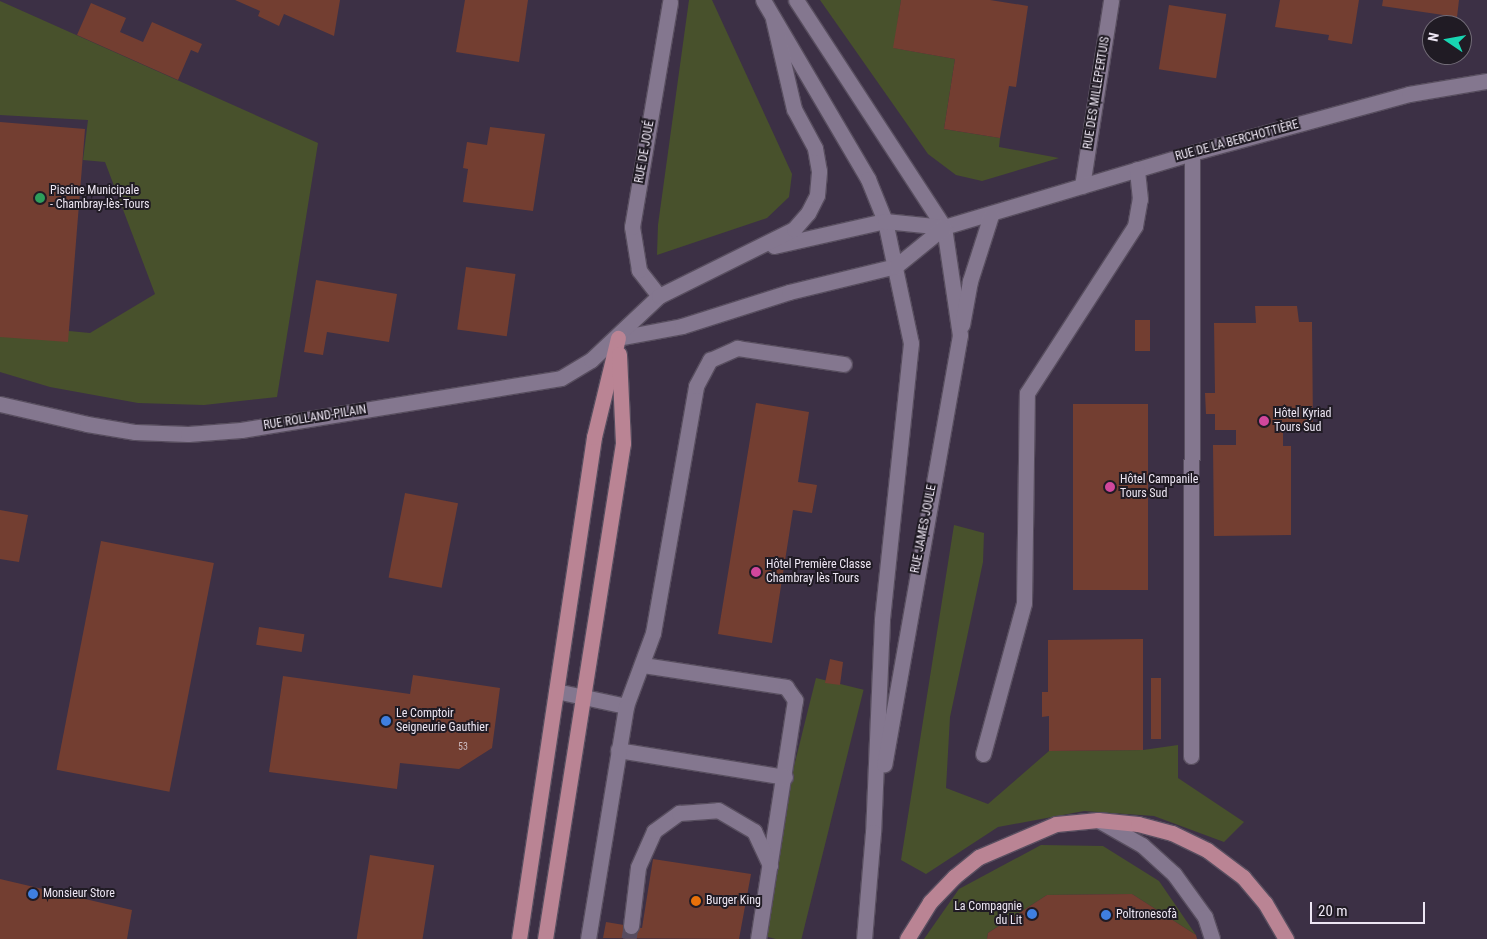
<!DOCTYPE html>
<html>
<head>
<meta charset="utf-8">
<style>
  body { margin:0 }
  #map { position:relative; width:1487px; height:939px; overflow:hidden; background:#3c3045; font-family:"Roboto Condensed",sans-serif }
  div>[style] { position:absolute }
  .green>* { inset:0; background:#48512c; transform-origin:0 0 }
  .building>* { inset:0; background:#733e31; transform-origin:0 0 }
  .minor-tunnel>* { height:15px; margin-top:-7.5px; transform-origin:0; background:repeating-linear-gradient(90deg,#574b5f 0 15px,transparent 0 23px) }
  .roads { filter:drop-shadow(1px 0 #584e5f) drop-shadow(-1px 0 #584e5f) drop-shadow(0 1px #584e5f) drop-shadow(0 -1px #584e5f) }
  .minor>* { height:15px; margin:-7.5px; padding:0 7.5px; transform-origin:7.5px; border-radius:7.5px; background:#84778f }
  .major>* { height:15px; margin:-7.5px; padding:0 7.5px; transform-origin:7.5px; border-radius:7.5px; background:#ba8494 }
  .dots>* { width:14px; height:14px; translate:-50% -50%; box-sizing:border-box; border:2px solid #201b24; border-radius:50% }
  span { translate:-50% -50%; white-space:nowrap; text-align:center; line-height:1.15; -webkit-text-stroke:4px #201b24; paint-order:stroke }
  .number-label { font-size:10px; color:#cebcc2 }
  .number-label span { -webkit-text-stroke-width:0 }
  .street-label { font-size:12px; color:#ede6f3 }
  .poi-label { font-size:12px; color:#ede6f3 }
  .left { translate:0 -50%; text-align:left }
  .right { translate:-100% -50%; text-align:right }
  .north { position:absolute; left:1422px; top:15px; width:50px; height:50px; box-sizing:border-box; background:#201b24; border:1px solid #726c77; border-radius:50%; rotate:282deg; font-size:14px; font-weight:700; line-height:20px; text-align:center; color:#ede6f3 }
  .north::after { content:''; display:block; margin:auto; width:18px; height:22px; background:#18d5b2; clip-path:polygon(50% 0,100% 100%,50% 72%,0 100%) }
  .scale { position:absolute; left:1310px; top:902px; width:115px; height:22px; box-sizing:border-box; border:2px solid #ede6f3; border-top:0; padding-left:6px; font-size:15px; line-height:18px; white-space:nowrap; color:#ede6f3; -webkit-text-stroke:4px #201b24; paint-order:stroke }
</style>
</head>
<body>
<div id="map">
  <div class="green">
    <i style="clip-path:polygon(689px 0,712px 0,792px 174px,789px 197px,767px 218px,657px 255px,658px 225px)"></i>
    <i style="clip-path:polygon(820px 0,901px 0,894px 48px,955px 59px,944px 129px,1000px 138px,999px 147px,1059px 158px,982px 181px,956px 175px,928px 154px)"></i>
    <i style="clip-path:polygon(0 1px,318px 143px,277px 397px,204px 405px,138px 403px,50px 387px,0 372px,0 337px,69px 331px,90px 333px,155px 294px,105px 162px,83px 160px,88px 120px,0 115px)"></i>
    <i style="clip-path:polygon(954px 525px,984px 533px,983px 562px,950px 717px,946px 788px,988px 804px,1049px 751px,1143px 750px,1178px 745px,1178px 778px,1244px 822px,1224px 842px,1154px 816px,1084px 811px,998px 827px,926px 874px,901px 860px)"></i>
    <i style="left:816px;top:678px;width:49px;height:263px;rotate:14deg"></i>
    <i style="clip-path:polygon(1041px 845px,1103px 846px,1159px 881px,1196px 935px,1132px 894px,1047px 895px,988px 933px,987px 939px,924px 939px,959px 889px)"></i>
  </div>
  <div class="building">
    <i style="clip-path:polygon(235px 0,340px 0,334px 36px,284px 14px,279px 26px,258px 16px,260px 11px)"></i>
    <i style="clip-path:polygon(465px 0,528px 0,519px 62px,456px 52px)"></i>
    <i style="clip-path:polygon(901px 0,990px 0,1028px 6px,1016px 87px,1009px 86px,1000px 138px,944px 129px,955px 59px,893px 48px)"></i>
    <i style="clip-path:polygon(1280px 0,1359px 0,1352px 44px,1328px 40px,1329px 35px,1275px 27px)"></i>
    <i style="clip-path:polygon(1383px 0,1459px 0,1457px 17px,1382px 6px)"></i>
    <i style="clip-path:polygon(91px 3px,126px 18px,120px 32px,143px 42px,152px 22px,202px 44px,198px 53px,191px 50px,178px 80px,77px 35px)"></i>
    <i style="left:1169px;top:5px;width:58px;height:65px;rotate:9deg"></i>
    <i style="clip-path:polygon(0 122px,85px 129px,68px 342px,0 337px)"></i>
    <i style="clip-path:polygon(490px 127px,545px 134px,533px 211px,463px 202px,468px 169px,463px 168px,467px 142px,487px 145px)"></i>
    <i style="left:466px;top:267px;width:50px;height:63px;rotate:8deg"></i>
    <i style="clip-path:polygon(316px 280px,397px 294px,389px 342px,327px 332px,323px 355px,304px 352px)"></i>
    <i style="clip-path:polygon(1255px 306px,1297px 306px,1299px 322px,1312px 322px,1313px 428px,1283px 429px,1283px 446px,1291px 446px,1291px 535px,1214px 536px,1213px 445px,1236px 445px,1236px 430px,1215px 430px,1215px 414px,1206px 414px,1205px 393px,1215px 393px,1214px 323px,1256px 323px)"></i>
    <i style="left:1135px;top:320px;width:15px;height:31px"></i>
    <i style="clip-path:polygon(756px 403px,809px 412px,798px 482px,817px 485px,812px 513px,793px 510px,772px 643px,718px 634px)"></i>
    <i style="left:1148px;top:404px;width:186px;height:75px;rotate:90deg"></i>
    <i style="left:405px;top:493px;width:54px;height:86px;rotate:11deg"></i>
    <i style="clip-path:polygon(0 510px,28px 515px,19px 562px,0 559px)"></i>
    <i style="left:101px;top:541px;width:115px;height:233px;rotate:11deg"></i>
    <i style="left:259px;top:627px;width:46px;height:18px;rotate:9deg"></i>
    <i style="clip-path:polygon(1143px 639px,1143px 750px,1049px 751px,1049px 716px,1042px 717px,1042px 692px,1048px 692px,1048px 640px)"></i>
    <i style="clip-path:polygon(830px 659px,843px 662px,840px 685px,825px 683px)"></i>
    <i style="clip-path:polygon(413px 675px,500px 688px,492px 748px,459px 769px,400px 763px,397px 789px,269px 772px,283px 676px,410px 694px)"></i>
    <i style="left:1151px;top:678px;width:10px;height:61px"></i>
    <i style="left:370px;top:855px;width:65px;height:85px;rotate:9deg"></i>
    <i style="clip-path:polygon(653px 859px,751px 874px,739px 939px,603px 938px,606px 922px,642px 928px)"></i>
    <i style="clip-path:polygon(0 879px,132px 910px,127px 939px,0 939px)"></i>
    <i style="clip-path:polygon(1132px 894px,1196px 935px,1197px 939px,987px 939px,988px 933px,1047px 895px)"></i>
  </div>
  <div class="minor-tunnel">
    <i style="left:629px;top:939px;width:13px;rotate:-81deg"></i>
  </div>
  <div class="roads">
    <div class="minor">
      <i style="left:763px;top:0;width:208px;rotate:59.6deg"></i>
      <i style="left:868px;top:179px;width:45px;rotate:68deg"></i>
      <i style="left:885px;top:221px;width:125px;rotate:78deg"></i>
      <i style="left:911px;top:343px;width:279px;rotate:96deg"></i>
      <i style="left:882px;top:620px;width:212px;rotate:92.4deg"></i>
      <i style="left:873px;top:832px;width:107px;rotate:94.8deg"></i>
      <i style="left:796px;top:0;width:271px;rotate:56.9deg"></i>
      <i style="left:944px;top:227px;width:109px;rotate:81.6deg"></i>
      <i style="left:960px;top:335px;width:436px;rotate:100deg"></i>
      <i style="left:1082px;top:186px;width:188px;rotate:-81.1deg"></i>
      <i style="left:774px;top:246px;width:114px;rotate:-12.7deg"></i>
      <i style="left:885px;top:221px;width:59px;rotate:5.8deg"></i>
      <i style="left:944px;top:227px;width:259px;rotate:-16.6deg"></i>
      <i style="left:1192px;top:153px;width:225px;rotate:-15.2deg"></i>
      <i style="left:1409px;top:94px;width:79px;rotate:-9.5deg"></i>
      <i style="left:659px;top:296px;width:33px;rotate:-128deg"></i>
      <i style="left:639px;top:270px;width:44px;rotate:-99.2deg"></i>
      <i style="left:632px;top:227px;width:228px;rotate:-80.4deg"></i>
      <i style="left:962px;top:325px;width:45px;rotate:-79.7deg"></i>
      <i style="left:970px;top:281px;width:69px;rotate:-72.3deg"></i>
      <i style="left:618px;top:338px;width:65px;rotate:-10.6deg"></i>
      <i style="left:682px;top:326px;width:112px;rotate:-17.6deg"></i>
      <i style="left:789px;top:292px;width:110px;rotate:-13.7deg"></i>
      <i style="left:896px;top:266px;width:62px;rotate:-39.1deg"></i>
      <i style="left:0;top:404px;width:89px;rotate:12.9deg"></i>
      <i style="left:87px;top:424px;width:49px;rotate:9.5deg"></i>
      <i style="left:135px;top:432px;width:53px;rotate:2.2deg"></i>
      <i style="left:188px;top:434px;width:53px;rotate:-4.3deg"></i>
      <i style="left:241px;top:430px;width:324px;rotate:-9.2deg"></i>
      <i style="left:561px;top:378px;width:35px;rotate:-31deg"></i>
      <i style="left:591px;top:360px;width:93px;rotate:-43.3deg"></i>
      <i style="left:659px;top:296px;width:151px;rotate:-26.4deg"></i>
      <i style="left:794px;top:229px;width:21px;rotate:-49deg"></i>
      <i style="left:808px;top:213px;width:20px;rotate:-63deg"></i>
      <i style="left:817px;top:195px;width:24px;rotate:-85deg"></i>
      <i style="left:819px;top:171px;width:23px;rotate:-100deg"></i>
      <i style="left:815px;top:148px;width:44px;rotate:-118.3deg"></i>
      <i style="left:794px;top:109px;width:92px;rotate:-103.1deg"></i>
      <i style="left:643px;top:665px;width:145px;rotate:8.7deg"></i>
      <i style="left:786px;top:687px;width:16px;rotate:55deg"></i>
      <i style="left:795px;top:700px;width:242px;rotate:98.8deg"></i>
      <i style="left:556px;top:691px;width:72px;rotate:12.1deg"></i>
      <i style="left:626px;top:706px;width:78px;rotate:-69.7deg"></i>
      <i style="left:653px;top:633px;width:251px;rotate:-80.1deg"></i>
      <i style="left:696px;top:386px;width:30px;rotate:-62deg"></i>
      <i style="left:710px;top:360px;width:30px;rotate:-24deg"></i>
      <i style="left:737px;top:348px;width:108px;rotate:8.5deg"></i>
      <i style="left:618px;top:750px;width:169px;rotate:9.2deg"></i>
      <i style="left:983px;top:754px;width:156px;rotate:-74.8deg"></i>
      <i style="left:1024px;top:603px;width:210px;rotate:-89.2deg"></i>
      <i style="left:1027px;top:393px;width:199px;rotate:-57.1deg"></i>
      <i style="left:1135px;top:226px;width:27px;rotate:-80deg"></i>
      <i style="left:1140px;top:199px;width:30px;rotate:-96deg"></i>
      <i style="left:1191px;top:756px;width:603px;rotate:-89.9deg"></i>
      <i style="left:1098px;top:820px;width:51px;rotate:29.6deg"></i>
      <i style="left:1142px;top:845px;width:43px;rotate:42.2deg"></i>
      <i style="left:1174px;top:874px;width:53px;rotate:54.2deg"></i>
      <i style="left:1205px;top:917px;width:23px;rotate:72deg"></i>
      <i style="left:631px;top:926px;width:59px;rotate:-83.2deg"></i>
      <i style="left:638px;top:867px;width:39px;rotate:-66deg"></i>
      <i style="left:654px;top:831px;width:31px;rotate:-36deg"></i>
      <i style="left:679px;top:813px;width:39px;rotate:-4deg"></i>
      <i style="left:718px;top:810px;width:42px;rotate:30.3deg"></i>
      <i style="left:754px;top:831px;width:38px;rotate:65deg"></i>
      <i style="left:588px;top:939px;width:236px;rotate:-80.7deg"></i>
    </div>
    <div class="major">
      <i style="left:519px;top:939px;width:508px;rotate:-81.5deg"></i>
      <i style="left:594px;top:437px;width:102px;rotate:-76.4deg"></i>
      <i style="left:545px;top:939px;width:502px;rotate:-81.06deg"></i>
      <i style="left:623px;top:443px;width:89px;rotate:-92.6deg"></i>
      <i style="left:907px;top:939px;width:44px;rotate:-58.1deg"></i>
      <i style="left:930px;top:902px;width:35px;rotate:-46deg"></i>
      <i style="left:954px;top:877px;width:32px;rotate:-39deg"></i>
      <i style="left:979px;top:857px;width:84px;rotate:-23.2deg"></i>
      <i style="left:1056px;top:824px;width:42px;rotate:-5.4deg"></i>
      <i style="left:1098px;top:820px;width:40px;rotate:5.7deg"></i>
      <i style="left:1138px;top:824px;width:35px;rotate:15deg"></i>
      <i style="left:1172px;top:833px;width:39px;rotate:26deg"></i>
      <i style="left:1207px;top:850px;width:45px;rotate:36.9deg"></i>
      <i style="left:1243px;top:877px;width:34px;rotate:50deg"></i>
      <i style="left:1265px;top:903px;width:42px;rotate:59.7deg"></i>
    </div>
  </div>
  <div class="dots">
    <i style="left:40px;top:198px;background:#2e9e5b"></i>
    <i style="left:1264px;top:421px;background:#d1479c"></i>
    <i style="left:1110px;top:487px;background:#d1479c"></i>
    <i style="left:756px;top:572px;background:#d1479c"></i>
    <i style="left:386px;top:721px;background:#3f7fe0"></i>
    <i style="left:33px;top:894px;background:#3f7fe0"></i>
    <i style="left:696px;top:901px;background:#e8710a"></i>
    <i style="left:1032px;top:914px;background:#3f7fe0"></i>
    <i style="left:1106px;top:915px;background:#3f7fe0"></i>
  </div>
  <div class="number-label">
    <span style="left:463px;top:747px">53</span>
  </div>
  <div class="street-label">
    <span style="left:1097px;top:93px;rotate:-81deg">RUE DES MILLEPERTUIS</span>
    <span style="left:1237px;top:141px;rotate:-15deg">RUE DE LA BERCHOTTIÈRE</span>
    <span style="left:645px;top:152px;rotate:-80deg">RUE DE JOUÉ</span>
    <span style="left:315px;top:418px;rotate:-9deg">RUE ROLLAND-PILAIN</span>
    <span style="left:924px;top:529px;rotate:-79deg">RUE JAMES JOULE</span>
  </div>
  <div class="poi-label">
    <span class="left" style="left:50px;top:198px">Piscine Municipale<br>- Chambray-lès-Tours</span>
    <span class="left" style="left:1274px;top:421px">Hôtel Kyriad<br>Tours Sud</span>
    <span class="left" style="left:1120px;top:487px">Hôtel Campanile<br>Tours Sud</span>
    <span class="left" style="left:766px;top:572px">Hôtel Première Classe<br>Chambray lès Tours</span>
    <span class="left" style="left:396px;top:721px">Le Comptoir<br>Seigneurie Gauthier</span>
    <span class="left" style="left:43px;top:894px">Monsieur Store</span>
    <span class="left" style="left:706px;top:901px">Burger King</span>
    <span class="right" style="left:1022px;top:914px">La Compagnie<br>du Lit</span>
    <span class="left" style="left:1116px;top:915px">Poltronesofà</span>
  </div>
  <div class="north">N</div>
  <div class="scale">20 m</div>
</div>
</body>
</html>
